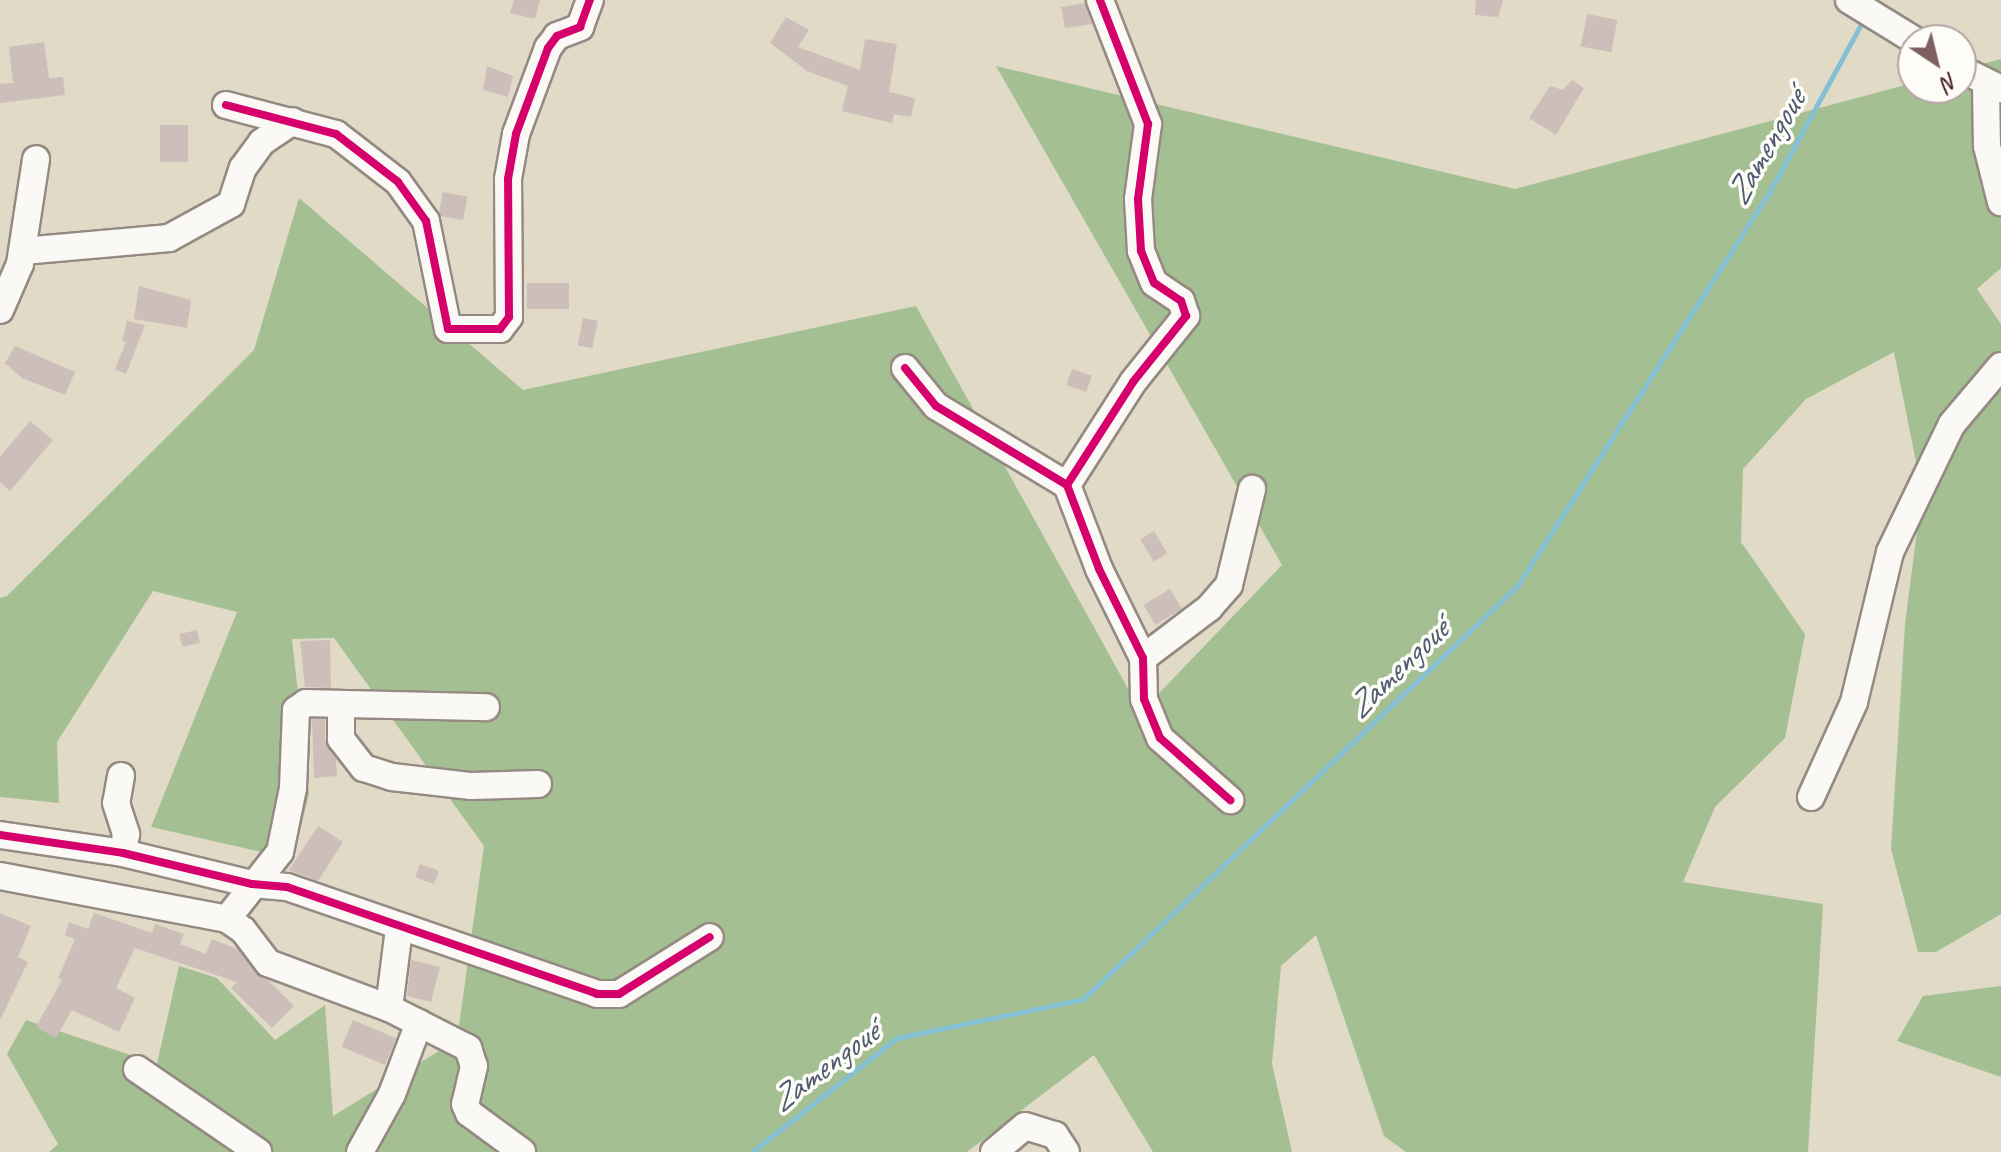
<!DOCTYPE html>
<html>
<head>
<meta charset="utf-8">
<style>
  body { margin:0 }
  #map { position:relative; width:2001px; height:1152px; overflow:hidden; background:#e0dac6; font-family:Caveat,sans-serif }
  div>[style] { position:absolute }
  .forest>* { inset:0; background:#a4c093 }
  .stream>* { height:5px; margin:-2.5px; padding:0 2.5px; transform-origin:2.5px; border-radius:2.5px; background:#84bfd3 }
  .building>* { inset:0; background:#cdbeba; transform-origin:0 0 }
  .roads { filter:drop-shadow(2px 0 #948a82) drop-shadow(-2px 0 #948a82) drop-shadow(0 2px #948a82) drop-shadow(0 -2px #948a82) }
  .minor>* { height:26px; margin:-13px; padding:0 13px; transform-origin:13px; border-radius:13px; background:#faf9f6 }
  .cycleway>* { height:8px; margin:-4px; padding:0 4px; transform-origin:4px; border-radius:4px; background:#d6006c }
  span { translate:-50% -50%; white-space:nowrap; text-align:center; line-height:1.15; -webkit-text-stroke:7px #fdfcf7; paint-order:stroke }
  .water-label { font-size:34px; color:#515b71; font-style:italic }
  .north { position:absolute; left:1897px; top:24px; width:80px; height:80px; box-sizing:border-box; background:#fdfcf7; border:2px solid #b5a4a5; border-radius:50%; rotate:145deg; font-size:22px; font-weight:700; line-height:32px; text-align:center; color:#4a1f2b }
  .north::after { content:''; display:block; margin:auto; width:28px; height:36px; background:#7e6061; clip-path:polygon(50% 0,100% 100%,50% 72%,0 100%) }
</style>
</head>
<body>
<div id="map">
  <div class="forest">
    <i style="clip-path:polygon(2001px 59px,2001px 268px,1977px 289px,2001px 324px,2001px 914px,1936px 952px,1918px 952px,1891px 849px,1905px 624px,1922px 492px,1894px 352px,1806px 399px,1743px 469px,1741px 542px,1805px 634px,1785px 738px,1715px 807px,1683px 882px,1823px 904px,1808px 1152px,1406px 1152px,1384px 1136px,1316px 935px,1281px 966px,1272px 1064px,1292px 1152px,1153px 1152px,1094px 1055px,967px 1152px,49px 1152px,58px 1144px,7px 1054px,26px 1020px,157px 1064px,179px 966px,217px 978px,275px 1040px,325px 1005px,333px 1116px,457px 1040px,484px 846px,334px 638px,292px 639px,309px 794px,293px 859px,151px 827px,237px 612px,153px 591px,57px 742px,59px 803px,0 797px,0 598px,7px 596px,254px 350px,299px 198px,523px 390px,916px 306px,1141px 712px,1282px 565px,996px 66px,1515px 189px,1913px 83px,1913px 88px,1961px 88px,1961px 70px)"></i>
    <i style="clip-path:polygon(2001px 986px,2001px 1077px,1897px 1041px,1923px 996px)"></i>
  </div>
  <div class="stream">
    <i style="left:752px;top:1152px;width:184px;rotate:-38.2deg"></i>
    <i style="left:897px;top:1038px;width:190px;rotate:-11.8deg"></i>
    <i style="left:1083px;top:999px;width:601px;rotate:-43.58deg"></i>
    <i style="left:1518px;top:585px;width:465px;rotate:-57.4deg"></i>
    <i style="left:1769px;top:193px;width:198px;rotate:-61.4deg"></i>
  </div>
  <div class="building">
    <i style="clip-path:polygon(514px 0,540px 0,535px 19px,510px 13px)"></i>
    <i style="clip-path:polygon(1476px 0,1503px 0,1498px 17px,1475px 15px)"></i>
    <i style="clip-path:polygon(1085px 3px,1092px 24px,1065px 28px,1061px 7px)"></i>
    <i style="left:1587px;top:14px;width:31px;height:33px;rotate:11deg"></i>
    <i style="clip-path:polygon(786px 17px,809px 30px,798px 47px,860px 70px,865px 39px,897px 44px,889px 92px,915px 98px,911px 117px,894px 114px,892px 123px,842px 111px,848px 86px,807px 71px,770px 43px)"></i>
    <i style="clip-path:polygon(44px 42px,49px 78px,63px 77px,65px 95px,0 103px,0 84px,13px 83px,9px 47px)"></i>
    <i style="clip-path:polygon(487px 66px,513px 76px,508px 97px,483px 90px)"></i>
    <i style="clip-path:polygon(1572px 80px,1584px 88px,1556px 135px,1529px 118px,1550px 86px,1563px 90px)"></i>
    <i style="left:160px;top:125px;width:28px;height:37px"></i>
    <i style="left:443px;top:192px;width:25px;height:24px;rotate:11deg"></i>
    <i style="left:527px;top:283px;width:42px;height:26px"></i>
    <i style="clip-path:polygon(139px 286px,191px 300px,187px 328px,134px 319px)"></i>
    <i style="left:583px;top:318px;width:15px;height:28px;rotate:11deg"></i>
    <i style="clip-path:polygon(127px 321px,145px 325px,126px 374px,115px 369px,126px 342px,122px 341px)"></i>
    <i style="clip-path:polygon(15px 346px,75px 372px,65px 395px,22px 378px,5px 363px)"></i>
    <i style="left:1072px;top:369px;width:21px;height:17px;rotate:19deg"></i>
    <i style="clip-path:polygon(30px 421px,53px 440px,10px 491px,0 482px,0 457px)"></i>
    <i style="left:1154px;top:531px;width:26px;height:16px;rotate:59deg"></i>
    <i style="left:1170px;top:589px;width:23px;height:31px;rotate:59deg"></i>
    <i style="left:197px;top:630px;width:13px;height:18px;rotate:77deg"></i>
    <i style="clip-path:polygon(330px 640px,331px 688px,305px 687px,300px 641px)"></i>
    <i style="clip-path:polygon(312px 719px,325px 719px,325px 740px,336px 759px,337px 776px,314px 778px)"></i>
    <i style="clip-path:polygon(318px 826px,343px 842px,318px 881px,289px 870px)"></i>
    <i style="left:420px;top:864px;width:20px;height:14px;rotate:20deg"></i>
    <i style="clip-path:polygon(0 913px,31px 926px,18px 957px,28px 962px,0 1020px)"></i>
    <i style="clip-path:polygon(94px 913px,152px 933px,155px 924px,184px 934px,180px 944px,206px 954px,212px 939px,237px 949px,294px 1006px,272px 1028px,231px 988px,237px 982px,135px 948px,116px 988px,135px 998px,119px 1032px,72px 1010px,56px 1038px,36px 1027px,62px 980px,58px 978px,75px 939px,65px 935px,69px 922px,88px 929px)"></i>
    <i style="clip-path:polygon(411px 960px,440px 967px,431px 1002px,407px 996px)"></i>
    <i style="left:353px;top:1020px;width:47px;height:29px;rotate:23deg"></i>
  </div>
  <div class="roads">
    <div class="minor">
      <i style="left:1849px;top:0;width:76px;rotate:31.6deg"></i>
      <i style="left:1961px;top:69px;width:45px;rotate:26.6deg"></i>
      <i style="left:1986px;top:85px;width:61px;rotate:89.1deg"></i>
      <i style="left:1987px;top:146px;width:58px;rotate:76deg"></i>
      <i style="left:226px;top:105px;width:114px;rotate:14.8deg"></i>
      <i style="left:336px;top:134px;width:78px;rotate:37.7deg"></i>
      <i style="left:398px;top:182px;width:48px;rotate:54.3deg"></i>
      <i style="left:426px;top:221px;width:110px;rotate:78.5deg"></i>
      <i style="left:448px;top:329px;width:52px"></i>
      <i style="left:500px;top:329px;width:15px;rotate:-53deg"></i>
      <i style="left:509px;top:317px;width:138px;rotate:-90.4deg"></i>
      <i style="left:508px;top:179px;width:46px;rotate:-79.9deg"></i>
      <i style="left:516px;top:134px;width:92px;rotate:-69.6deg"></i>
      <i style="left:548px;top:48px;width:15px;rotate:-53deg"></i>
      <i style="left:557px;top:36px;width:25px;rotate:-21deg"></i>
      <i style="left:580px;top:27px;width:29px;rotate:-70deg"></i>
      <i style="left:23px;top:251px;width:147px;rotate:-5.1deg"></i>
      <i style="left:169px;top:238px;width:71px;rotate:-28.7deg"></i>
      <i style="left:231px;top:204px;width:38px;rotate:-72deg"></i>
      <i style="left:243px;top:168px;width:32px;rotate:-54deg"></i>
      <i style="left:262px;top:142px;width:37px;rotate:-34deg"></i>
      <i style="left:0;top:310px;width:50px;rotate:-66.5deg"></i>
      <i style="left:20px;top:264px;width:106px;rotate:-81.3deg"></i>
      <i style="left:905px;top:368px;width:49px;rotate:50.8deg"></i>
      <i style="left:936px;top:406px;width:153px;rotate:31.1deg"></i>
      <i style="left:1067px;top:485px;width:90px;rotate:69.1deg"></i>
      <i style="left:1099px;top:569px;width:99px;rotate:63.7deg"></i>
      <i style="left:1143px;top:658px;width:41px;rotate:88.6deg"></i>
      <i style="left:1144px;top:699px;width:42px;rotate:67.7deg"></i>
      <i style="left:1160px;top:738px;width:94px;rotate:41.5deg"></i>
      <i style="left:1067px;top:485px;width:122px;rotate:-57.3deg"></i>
      <i style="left:1133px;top:382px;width:85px;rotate:-51.2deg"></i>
      <i style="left:1186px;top:316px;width:16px;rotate:-108deg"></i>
      <i style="left:1181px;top:301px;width:32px;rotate:-146deg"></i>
      <i style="left:1154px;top:283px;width:35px;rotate:-112deg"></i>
      <i style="left:1141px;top:251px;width:52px;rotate:-93.3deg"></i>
      <i style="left:1138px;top:199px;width:76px;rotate:-82.4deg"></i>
      <i style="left:1148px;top:124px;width:133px;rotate:-111.2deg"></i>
      <i style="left:1143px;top:658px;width:83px;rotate:-37.1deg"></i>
      <i style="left:1209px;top:608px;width:30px;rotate:-49deg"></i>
      <i style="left:1229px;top:585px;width:99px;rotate:-76.5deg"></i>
      <i style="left:341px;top:704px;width:35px;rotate:90deg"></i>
      <i style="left:341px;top:739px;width:37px;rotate:52deg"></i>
      <i style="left:364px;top:768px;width:29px;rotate:18deg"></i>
      <i style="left:392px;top:777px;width:80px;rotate:6.5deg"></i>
      <i style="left:471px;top:786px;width:67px;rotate:-1.7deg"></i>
      <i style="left:121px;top:776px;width:27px;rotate:100deg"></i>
      <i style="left:116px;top:803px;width:33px;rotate:72deg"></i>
      <i style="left:126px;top:834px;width:19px;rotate:99deg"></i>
      <i style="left:1811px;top:797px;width:104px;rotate:-65.6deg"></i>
      <i style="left:1854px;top:702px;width:154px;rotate:-76.5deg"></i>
      <i style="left:1890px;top:552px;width:142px;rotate:-64.2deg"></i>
      <i style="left:1952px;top:424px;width:76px;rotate:-49.8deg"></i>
      <i style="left:0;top:835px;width:124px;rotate:8.3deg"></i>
      <i style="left:123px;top:853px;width:133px;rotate:13.5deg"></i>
      <i style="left:252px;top:884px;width:35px;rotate:5deg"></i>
      <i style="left:287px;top:887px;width:328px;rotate:19deg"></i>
      <i style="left:597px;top:994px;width:22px"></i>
      <i style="left:619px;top:994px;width:107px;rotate:-32.1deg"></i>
      <i style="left:0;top:876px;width:231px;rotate:10.7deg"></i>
      <i style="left:227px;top:919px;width:19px;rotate:35deg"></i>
      <i style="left:243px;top:930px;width:41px;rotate:52.9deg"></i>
      <i style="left:268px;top:963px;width:129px;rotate:20.4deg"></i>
      <i style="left:389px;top:1008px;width:89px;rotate:26.9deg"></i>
      <i style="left:468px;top:1048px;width:19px;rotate:72deg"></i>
      <i style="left:474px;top:1066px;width:39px;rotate:103deg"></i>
      <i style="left:465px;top:1104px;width:10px;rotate:66deg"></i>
      <i style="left:469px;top:1113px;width:66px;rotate:36.3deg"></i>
      <i style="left:227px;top:919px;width:85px;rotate:-51.7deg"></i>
      <i style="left:280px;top:852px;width:65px;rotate:-78.5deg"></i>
      <i style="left:293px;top:788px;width:78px;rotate:-87.8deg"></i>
      <i style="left:296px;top:710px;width:12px;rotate:-35deg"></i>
      <i style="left:306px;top:703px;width:180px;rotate:1.3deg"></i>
      <i style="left:389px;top:1008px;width:80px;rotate:-82.8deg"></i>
      <i style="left:137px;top:1069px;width:147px;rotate:34.4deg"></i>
      <i style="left:360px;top:1152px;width:66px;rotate:-61.1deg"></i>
      <i style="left:392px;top:1094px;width:76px;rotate:-69.2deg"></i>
      <i style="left:994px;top:1152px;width:40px;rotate:-40deg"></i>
      <i style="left:1025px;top:1126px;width:31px;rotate:17deg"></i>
      <i style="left:1055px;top:1135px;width:20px;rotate:57deg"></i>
    </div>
  </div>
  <div class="cycleway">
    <i style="left:226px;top:105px;width:114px;rotate:14.8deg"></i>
    <i style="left:336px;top:134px;width:78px;rotate:37.7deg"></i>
    <i style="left:398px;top:182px;width:48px;rotate:54.3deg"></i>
    <i style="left:426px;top:221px;width:110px;rotate:78.5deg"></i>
    <i style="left:448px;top:329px;width:52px"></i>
    <i style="left:500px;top:329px;width:15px;rotate:-53deg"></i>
    <i style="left:509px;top:317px;width:138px;rotate:-90.4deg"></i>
    <i style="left:508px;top:179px;width:46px;rotate:-79.9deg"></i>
    <i style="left:516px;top:134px;width:92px;rotate:-69.6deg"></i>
    <i style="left:548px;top:48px;width:15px;rotate:-53deg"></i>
    <i style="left:557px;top:36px;width:25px;rotate:-21deg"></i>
    <i style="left:580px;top:27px;width:29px;rotate:-70deg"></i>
    <i style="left:905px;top:368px;width:49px;rotate:50.8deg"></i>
    <i style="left:936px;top:406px;width:153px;rotate:31.1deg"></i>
    <i style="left:1067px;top:485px;width:90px;rotate:69.1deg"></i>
    <i style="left:1099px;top:569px;width:99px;rotate:63.7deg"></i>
    <i style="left:1143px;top:658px;width:41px;rotate:88.6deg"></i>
    <i style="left:1144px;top:699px;width:42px;rotate:67.7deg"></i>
    <i style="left:1160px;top:738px;width:94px;rotate:41.5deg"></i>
    <i style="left:1067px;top:485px;width:122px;rotate:-57.3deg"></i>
    <i style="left:1133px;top:382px;width:85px;rotate:-51.2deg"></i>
    <i style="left:1186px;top:316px;width:16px;rotate:-108deg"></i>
    <i style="left:1181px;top:301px;width:32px;rotate:-146deg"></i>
    <i style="left:1154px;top:283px;width:35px;rotate:-112deg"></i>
    <i style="left:1141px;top:251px;width:52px;rotate:-93.3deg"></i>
    <i style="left:1138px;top:199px;width:76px;rotate:-82.4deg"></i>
    <i style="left:1148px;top:124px;width:133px;rotate:-111.2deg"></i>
    <i style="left:0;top:835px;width:124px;rotate:8.3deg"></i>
    <i style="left:123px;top:853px;width:133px;rotate:13.5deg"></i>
    <i style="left:252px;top:884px;width:35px;rotate:5deg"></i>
    <i style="left:287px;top:887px;width:328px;rotate:19deg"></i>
    <i style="left:597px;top:994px;width:22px"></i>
    <i style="left:619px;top:994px;width:107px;rotate:-32.1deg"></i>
  </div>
  <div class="water-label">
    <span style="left:1765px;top:147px;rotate:-60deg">Zamengoué</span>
    <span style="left:1397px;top:668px;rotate:-44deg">Zamengoué</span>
    <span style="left:824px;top:1066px;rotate:-37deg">Zamengoué</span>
  </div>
  <div class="north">N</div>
</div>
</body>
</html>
